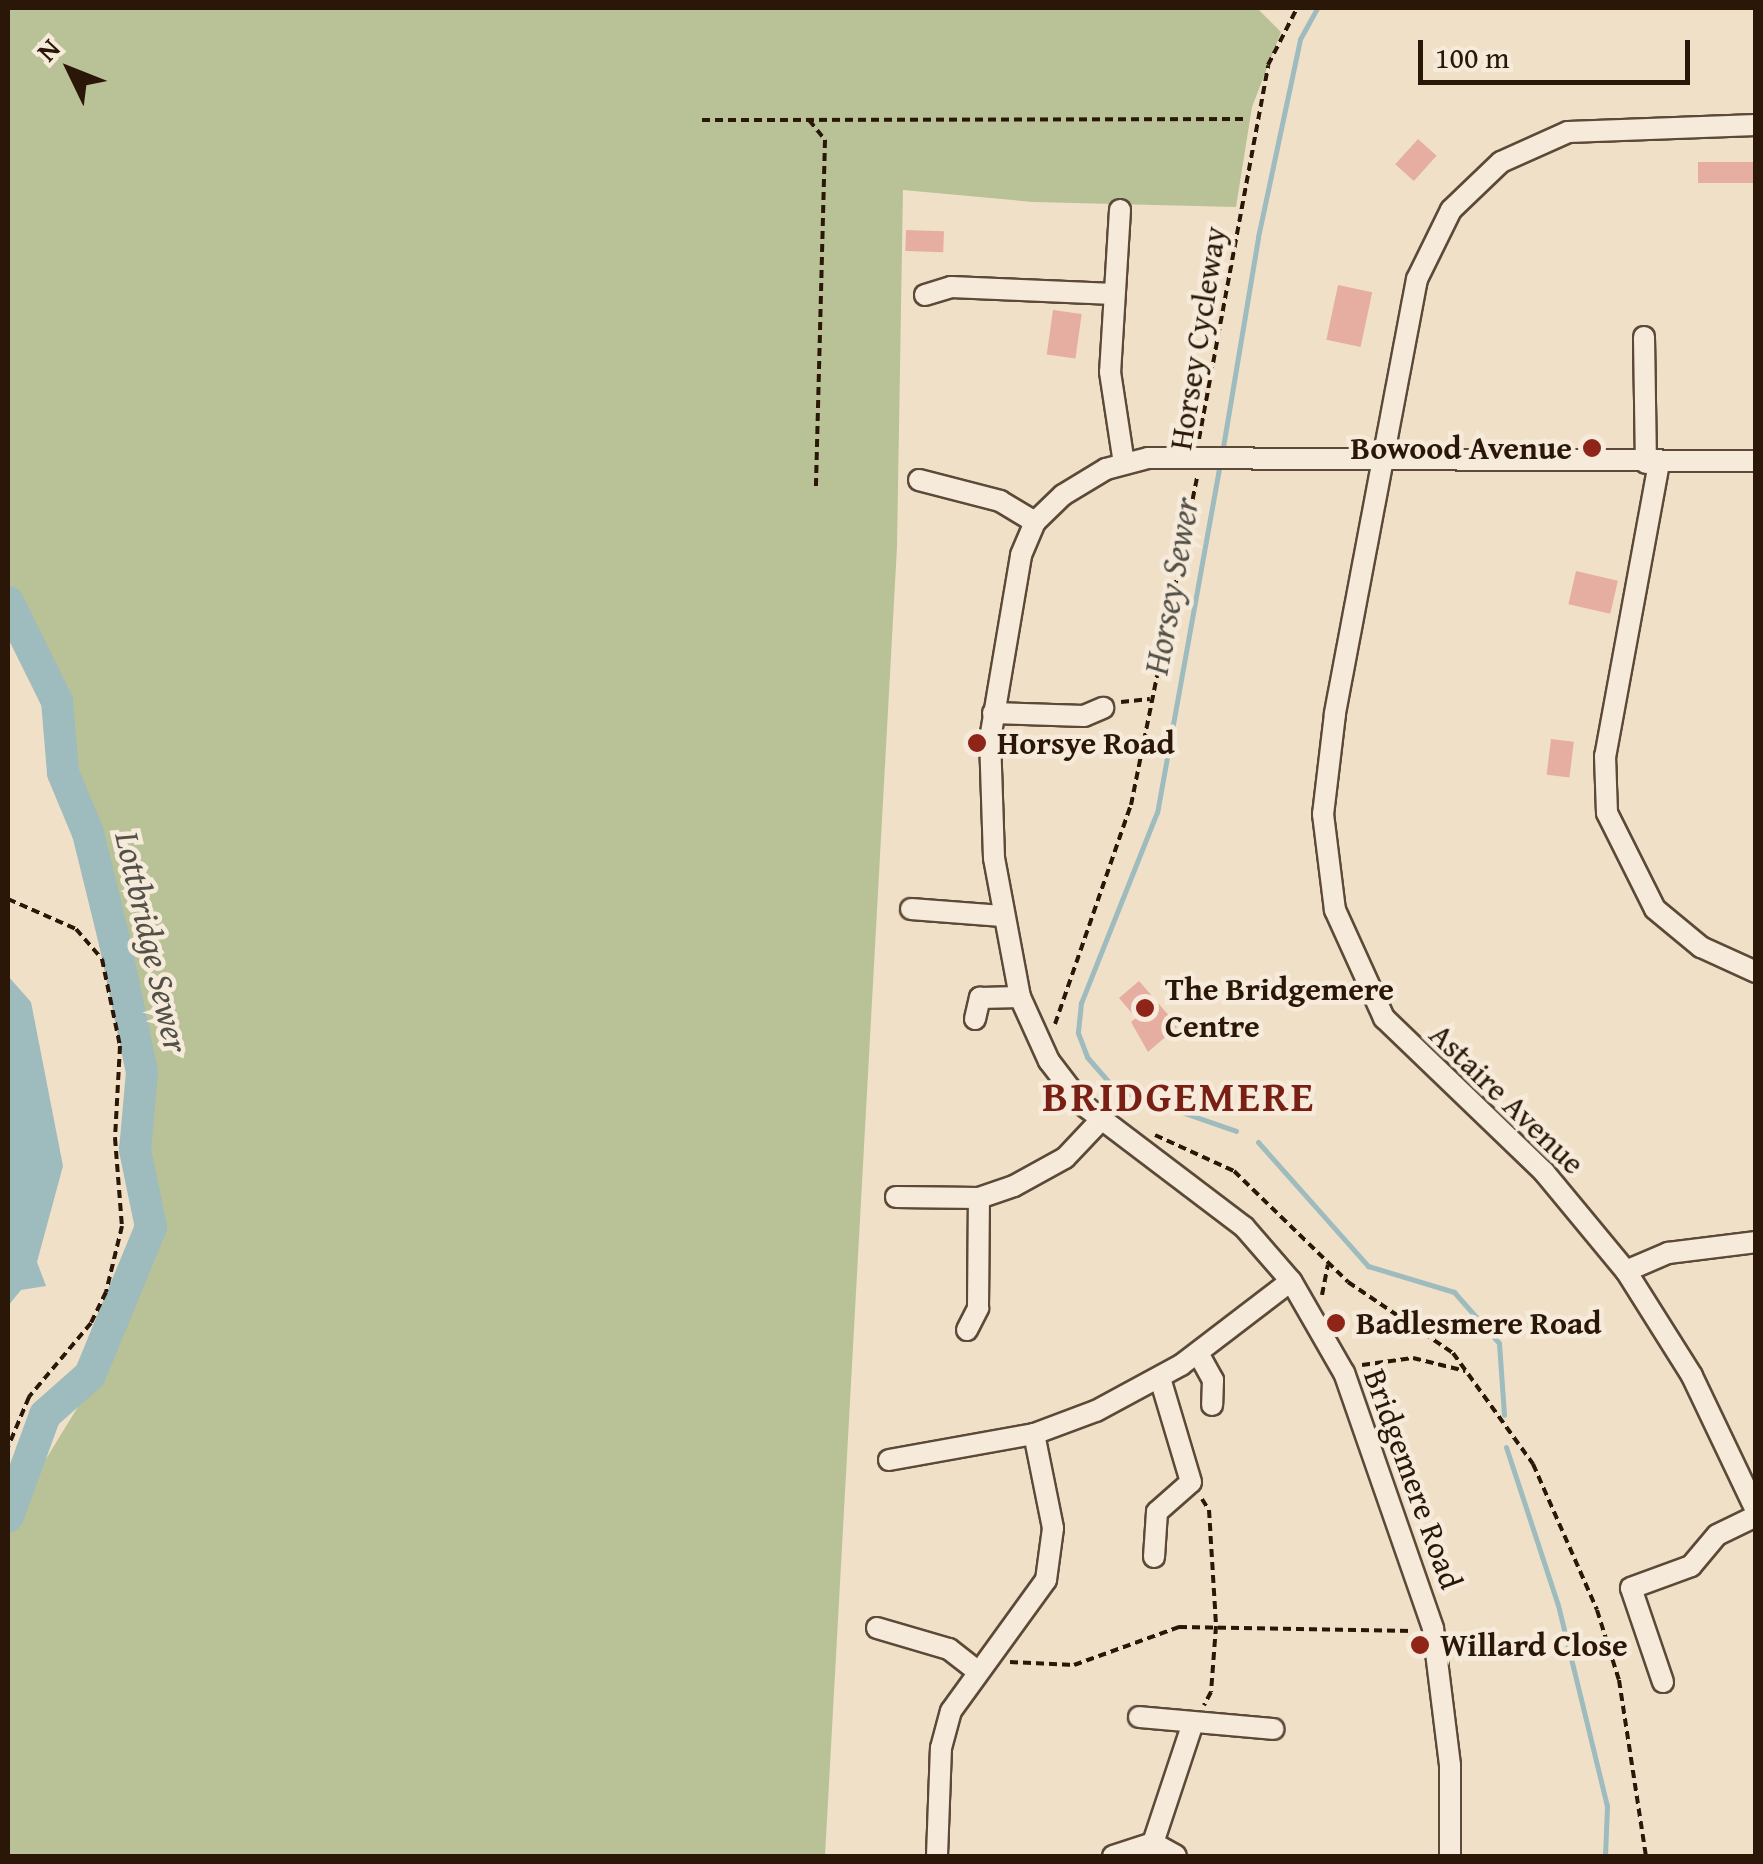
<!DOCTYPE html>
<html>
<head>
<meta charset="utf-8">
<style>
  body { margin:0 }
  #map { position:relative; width:1763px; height:1864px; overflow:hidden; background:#f1e0c8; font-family:"Gentium Book Plus",serif }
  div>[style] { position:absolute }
  .green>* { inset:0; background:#b9c296 }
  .water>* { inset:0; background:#9ebbbe }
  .stream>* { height:5px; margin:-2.5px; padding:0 2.5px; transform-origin:2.5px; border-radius:2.5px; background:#9ebbbe }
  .river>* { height:32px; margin:-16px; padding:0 16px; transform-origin:16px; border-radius:16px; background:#9ebbbe }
  .building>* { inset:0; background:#e5aea1; transform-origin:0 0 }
  .path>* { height:4px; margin-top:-2px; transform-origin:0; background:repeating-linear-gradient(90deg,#2a1707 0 8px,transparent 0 13px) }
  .roads { filter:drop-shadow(2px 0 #5c4937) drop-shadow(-2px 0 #5c4937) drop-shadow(0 2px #5c4937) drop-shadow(0 -2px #5c4937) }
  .minor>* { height:20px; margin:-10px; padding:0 10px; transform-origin:10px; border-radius:10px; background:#f6ebdb }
  .dots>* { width:28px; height:28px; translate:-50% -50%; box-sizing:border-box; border:5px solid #f6ebdb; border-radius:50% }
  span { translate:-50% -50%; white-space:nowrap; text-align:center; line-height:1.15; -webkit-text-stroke:9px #f6ebdb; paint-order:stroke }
  .street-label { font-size:32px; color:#2a1707 }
  .poi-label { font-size:32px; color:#2a1707; font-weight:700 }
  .right { translate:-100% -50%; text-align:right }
  .left { translate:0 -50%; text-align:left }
  .water-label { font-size:35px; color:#535047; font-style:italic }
  .district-label { font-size:42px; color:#7a1f14; font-weight:700; letter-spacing:2.5px }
  .frame { position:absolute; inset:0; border:10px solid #2a1707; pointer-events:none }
  .north { position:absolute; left:20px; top:20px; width:100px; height:100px; -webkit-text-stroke:8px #f6ebdb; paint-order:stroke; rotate:313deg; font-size:28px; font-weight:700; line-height:40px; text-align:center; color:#2a1707 }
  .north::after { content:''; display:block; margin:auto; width:35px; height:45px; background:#2a1707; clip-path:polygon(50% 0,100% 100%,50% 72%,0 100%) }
  .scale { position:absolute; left:1418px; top:40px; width:272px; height:45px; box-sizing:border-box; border:5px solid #2a1707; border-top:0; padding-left:12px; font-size:30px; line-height:35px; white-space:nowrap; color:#2a1707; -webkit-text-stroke:8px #f6ebdb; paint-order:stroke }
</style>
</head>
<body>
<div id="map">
  <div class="green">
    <i style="clip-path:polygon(8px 8px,1257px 8px,1281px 32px,1252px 107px,1236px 207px,1033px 202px,903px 190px,897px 547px,825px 1856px,8px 1856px,8px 1521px,79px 1405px,150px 1227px,135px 1150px,142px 1072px,115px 943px,88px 833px,63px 773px,57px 701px,8px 602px)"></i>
  </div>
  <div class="water">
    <i style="clip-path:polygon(8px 976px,31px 1002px,63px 1166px,37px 1262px,46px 1286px,21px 1290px,8px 1306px)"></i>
  </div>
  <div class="stream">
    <i style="left:1222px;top:453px;width:219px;rotate:-80.5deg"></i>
    <i style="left:1258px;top:237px;width:202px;rotate:-78deg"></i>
    <i style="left:1300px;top:39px;width:35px;rotate:-61deg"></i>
    <i style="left:1220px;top:463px;width:355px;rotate:100.2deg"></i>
    <i style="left:1157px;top:812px;width:206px;rotate:111.7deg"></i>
    <i style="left:1081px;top:1003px;width:30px;rotate:96deg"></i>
    <i style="left:1078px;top:1033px;width:26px;rotate:69deg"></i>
    <i style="left:1087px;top:1057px;width:43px;rotate:48.8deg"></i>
    <i style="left:1115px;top:1089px;width:128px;rotate:19.1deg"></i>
    <i style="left:1258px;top:1142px;width:166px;rotate:48.4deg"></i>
    <i style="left:1368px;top:1266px;width:90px;rotate:16.8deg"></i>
    <i style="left:1454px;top:1292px;width:68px;rotate:48.6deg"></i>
    <i style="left:1499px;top:1343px;width:72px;rotate:86deg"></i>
    <i style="left:1506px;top:1447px;width:166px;rotate:71.8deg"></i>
    <i style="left:1558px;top:1605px;width:207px;rotate:76.3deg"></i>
    <i style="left:1607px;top:1806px;width:50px;rotate:92.3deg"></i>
  </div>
  <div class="river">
    <i style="left:8px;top:602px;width:110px;rotate:63.7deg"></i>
    <i style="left:57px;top:701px;width:72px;rotate:85.2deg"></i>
    <i style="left:63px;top:773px;width:65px;rotate:67.4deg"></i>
    <i style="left:88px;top:833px;width:113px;rotate:76.2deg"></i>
    <i style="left:115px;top:943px;width:132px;rotate:78.2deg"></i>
    <i style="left:142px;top:1072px;width:78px;rotate:95.1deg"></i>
    <i style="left:135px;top:1150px;width:79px;rotate:78.3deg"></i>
    <i style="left:151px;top:1227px;width:160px;rotate:112.4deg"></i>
    <i style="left:90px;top:1375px;width:60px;rotate:138.4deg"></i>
    <i style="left:45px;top:1415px;width:108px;rotate:110.1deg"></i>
  </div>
  <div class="building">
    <i style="left:1418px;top:139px;width:25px;height:34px;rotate:42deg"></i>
    <i style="left:1756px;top:162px;width:21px;height:58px;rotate:90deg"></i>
    <i style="left:906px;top:230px;width:38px;height:21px;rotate:2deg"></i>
    <i style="left:1338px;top:285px;width:35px;height:56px;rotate:12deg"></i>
    <i style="left:1053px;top:310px;width:29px;height:45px;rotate:8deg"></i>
    <i style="left:1576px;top:571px;width:43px;height:34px;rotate:13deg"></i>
    <i style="left:1551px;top:739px;width:23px;height:36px;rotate:7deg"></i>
    <i style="clip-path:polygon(1139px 981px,1178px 1026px,1148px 1052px,1131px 1022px,1136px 1018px,1119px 998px)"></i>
  </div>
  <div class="path">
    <i style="left:702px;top:120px;width:544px;rotate:-0.11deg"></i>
    <i style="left:809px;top:120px;width:26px;rotate:51deg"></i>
    <i style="left:825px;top:140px;width:351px;rotate:91.5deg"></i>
    <i style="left:1199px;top:439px;width:380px;rotate:-79.5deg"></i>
    <i style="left:1268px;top:65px;width:64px;rotate:-63deg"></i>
    <i style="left:1121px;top:702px;width:29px;rotate:-6deg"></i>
    <i style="left:8px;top:899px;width:74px;rotate:23.8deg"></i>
    <i style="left:76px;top:929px;width:40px;rotate:49deg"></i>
    <i style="left:102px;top:959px;width:89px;rotate:78.3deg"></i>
    <i style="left:120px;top:1046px;width:92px;rotate:93.1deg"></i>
    <i style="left:115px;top:1138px;width:88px;rotate:85.5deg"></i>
    <i style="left:122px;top:1226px;width:68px;rotate:103.6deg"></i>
    <i style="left:106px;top:1292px;width:34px;rotate:116deg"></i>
    <i style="left:91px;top:1323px;width:97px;rotate:130deg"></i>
    <i style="left:29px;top:1397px;width:54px;rotate:112.8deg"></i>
    <i style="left:1055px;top:1024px;width:232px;rotate:-70.9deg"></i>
    <i style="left:1131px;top:805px;width:334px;rotate:-78.6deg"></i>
    <i style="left:1155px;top:1135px;width:87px;rotate:24.5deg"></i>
    <i style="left:1234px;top:1171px;width:159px;rotate:44.2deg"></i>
    <i style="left:1348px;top:1282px;width:127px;rotate:34.1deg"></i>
    <i style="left:1453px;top:1353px;width:137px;rotate:54.2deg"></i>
    <i style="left:1533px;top:1464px;width:159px;rotate:66.3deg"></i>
    <i style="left:1597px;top:1610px;width:73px;rotate:72.6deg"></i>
    <i style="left:1619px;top:1680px;width:178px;rotate:81.3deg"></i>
    <i style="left:1322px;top:1295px;width:31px;rotate:-79deg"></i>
    <i style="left:1362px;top:1365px;width:51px;rotate:-7.8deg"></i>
    <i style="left:1413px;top:1358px;width:54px;rotate:14deg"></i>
    <i style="left:1202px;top:1499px;width:13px;rotate:58deg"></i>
    <i style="left:1209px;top:1510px;width:116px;rotate:86.5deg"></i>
    <i style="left:1216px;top:1626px;width:66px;rotate:94.3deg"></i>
    <i style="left:1211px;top:1692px;width:15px;rotate:118deg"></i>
    <i style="left:1010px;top:1662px;width:64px;rotate:2.7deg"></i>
    <i style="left:1074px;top:1665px;width:112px;rotate:-19.9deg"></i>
    <i style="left:1179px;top:1627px;width:234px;rotate:1deg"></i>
  </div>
  <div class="roads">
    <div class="minor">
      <i style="left:1756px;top:125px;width:188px;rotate:177.9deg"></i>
      <i style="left:1568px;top:132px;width:73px;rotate:155.9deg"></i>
      <i style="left:1501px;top:162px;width:69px;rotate:136.2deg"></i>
      <i style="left:1451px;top:210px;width:77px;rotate:116.2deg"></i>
      <i style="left:1417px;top:279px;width:443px;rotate:100.7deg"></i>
      <i style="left:1335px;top:714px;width:101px;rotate:96.8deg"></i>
      <i style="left:1323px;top:814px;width:97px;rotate:82.9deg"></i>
      <i style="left:1335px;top:910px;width:119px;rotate:65.6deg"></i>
      <i style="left:1384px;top:1018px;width:222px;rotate:43.9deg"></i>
      <i style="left:1544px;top:1172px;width:129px;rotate:50.4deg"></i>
      <i style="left:1626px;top:1271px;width:124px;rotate:57.8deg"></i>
      <i style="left:1692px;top:1376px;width:148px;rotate:64.5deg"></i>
      <i style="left:1120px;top:210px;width:162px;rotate:93.5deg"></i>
      <i style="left:1110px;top:372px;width:92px;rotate:81.3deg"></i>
      <i style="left:925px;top:295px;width:27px;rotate:-17deg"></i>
      <i style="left:951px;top:287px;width:163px;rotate:2.5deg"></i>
      <i style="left:1644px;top:337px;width:126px;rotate:89.1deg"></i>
      <i style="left:1659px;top:463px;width:298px;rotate:100.4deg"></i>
      <i style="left:1605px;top:756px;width:57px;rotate:88deg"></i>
      <i style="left:1607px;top:813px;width:107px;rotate:63.4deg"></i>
      <i style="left:1655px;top:909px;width:60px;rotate:39.6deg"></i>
      <i style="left:1701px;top:947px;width:60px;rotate:24.4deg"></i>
      <i style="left:919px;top:480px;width:84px;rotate:14.5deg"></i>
      <i style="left:1000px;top:501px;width:41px;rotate:31deg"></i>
      <i style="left:993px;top:713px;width:91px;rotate:1.9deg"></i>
      <i style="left:1084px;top:716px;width:21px;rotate:-23deg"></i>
      <i style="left:911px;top:909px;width:91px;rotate:4.4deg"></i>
      <i style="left:975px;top:1019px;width:22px;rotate:-77deg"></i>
      <i style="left:980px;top:998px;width:40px;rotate:-1.4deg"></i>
      <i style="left:896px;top:1197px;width:83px;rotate:0.7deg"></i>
      <i style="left:979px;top:1198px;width:37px;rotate:-19deg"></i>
      <i style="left:1014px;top:1186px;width:58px;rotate:-28.8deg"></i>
      <i style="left:1065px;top:1158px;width:51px;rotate:-46.6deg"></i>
      <i style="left:1626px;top:1271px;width:46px;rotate:-23.2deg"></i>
      <i style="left:1668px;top:1253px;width:89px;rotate:-7.1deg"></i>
      <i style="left:967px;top:1330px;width:25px;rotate:-63deg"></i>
      <i style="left:978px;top:1308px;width:110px;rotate:-89.5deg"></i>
      <i style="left:1198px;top:1353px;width:31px;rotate:61deg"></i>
      <i style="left:1213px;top:1380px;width:25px;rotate:92deg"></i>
      <i style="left:889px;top:1460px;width:147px;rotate:-10.2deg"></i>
      <i style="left:1034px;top:1434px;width:66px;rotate:-20.4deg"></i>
      <i style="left:1096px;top:1411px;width:97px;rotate:-28.4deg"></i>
      <i style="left:1181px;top:1365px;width:138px;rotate:-37.4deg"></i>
      <i style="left:1154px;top:1557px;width:45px;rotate:-86.2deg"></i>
      <i style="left:1157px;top:1512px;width:45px;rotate:-41.4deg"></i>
      <i style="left:1191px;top:1482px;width:109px;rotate:-106.6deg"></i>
      <i style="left:877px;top:1628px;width:75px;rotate:16.3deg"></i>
      <i style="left:949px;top:1649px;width:36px;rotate:38deg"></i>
      <i style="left:1663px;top:1682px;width:99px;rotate:-108.8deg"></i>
      <i style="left:1631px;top:1588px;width:64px;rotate:-20.1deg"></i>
      <i style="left:1691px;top:1566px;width:40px;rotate:-50deg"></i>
      <i style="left:1717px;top:1535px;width:43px;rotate:-26deg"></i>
      <i style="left:1139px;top:1717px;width:135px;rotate:5.1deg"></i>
      <i style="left:1153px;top:1843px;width:26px;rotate:29deg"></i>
      <i style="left:937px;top:1856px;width:108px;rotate:-87.9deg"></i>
      <i style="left:941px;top:1748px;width:38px;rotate:-75deg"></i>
      <i style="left:951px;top:1711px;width:162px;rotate:-54.1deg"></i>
      <i style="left:1046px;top:1580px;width:52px;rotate:-82.3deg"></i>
      <i style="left:1053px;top:1528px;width:96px;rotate:-101.4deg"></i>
      <i style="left:1113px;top:1856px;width:42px;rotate:-18deg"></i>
      <i style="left:1153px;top:1843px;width:126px;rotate:-71.6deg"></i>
      <i style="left:1450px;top:1856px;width:91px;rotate:-90deg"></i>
      <i style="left:1450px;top:1765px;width:138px;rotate:-97.1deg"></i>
      <i style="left:1433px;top:1628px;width:270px;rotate:-109.2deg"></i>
      <i style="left:1344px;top:1373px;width:106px;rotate:-119.9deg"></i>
      <i style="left:1291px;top:1281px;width:72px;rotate:-131deg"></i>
      <i style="left:1244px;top:1227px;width:203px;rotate:-142.8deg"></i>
      <i style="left:1082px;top:1104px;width:54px;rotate:-127.5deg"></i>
      <i style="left:1049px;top:1061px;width:70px;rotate:-114.4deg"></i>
      <i style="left:1020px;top:997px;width:141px;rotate:-100.6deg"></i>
      <i style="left:994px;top:858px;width:119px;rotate:-91.9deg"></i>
      <i style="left:990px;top:739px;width:187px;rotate:-80.4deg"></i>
      <i style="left:1021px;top:555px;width:36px;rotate:-67deg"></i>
      <i style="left:1035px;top:522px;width:39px;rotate:-44deg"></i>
      <i style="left:1063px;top:495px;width:50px;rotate:-31.2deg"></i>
      <i style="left:1106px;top:469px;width:43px;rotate:-14.7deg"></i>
      <i style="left:1148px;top:458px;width:608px;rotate:0.28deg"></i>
    </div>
  </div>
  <div class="dots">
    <i style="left:1592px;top:448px;background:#8f2418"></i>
    <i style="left:977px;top:743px;background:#8f2418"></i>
    <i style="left:1145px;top:1008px;background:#8f2418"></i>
    <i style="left:1336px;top:1323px;background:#8f2418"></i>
    <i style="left:1420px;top:1645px;background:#8f2418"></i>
  </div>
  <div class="street-label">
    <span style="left:1198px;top:338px;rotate:-81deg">Horsey Cycleway</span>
    <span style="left:1507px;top:1099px;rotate:44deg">Astaire Avenue</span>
    <span style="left:1413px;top:1479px;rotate:70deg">Bridgemere Road</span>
  </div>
  <div class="poi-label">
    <span class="right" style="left:1572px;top:448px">Bowood Avenue</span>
    <span class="left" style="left:997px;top:743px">Horsye Road</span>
    <span class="left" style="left:1165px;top:1008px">The Bridgemere<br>Centre</span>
    <span class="left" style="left:1356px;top:1323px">Badlesmere Road</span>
    <span class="left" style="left:1440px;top:1645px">Willard Close</span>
  </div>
  <div class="water-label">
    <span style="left:1171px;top:586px;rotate:-80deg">Horsey Sewer</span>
    <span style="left:152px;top:942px;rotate:77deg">Lottbridge Sewer</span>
  </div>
  <div class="district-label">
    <span style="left:1179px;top:1096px">BRIDGEMERE</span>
  </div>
  <div class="frame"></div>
  <div class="north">N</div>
  <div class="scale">100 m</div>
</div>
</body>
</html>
